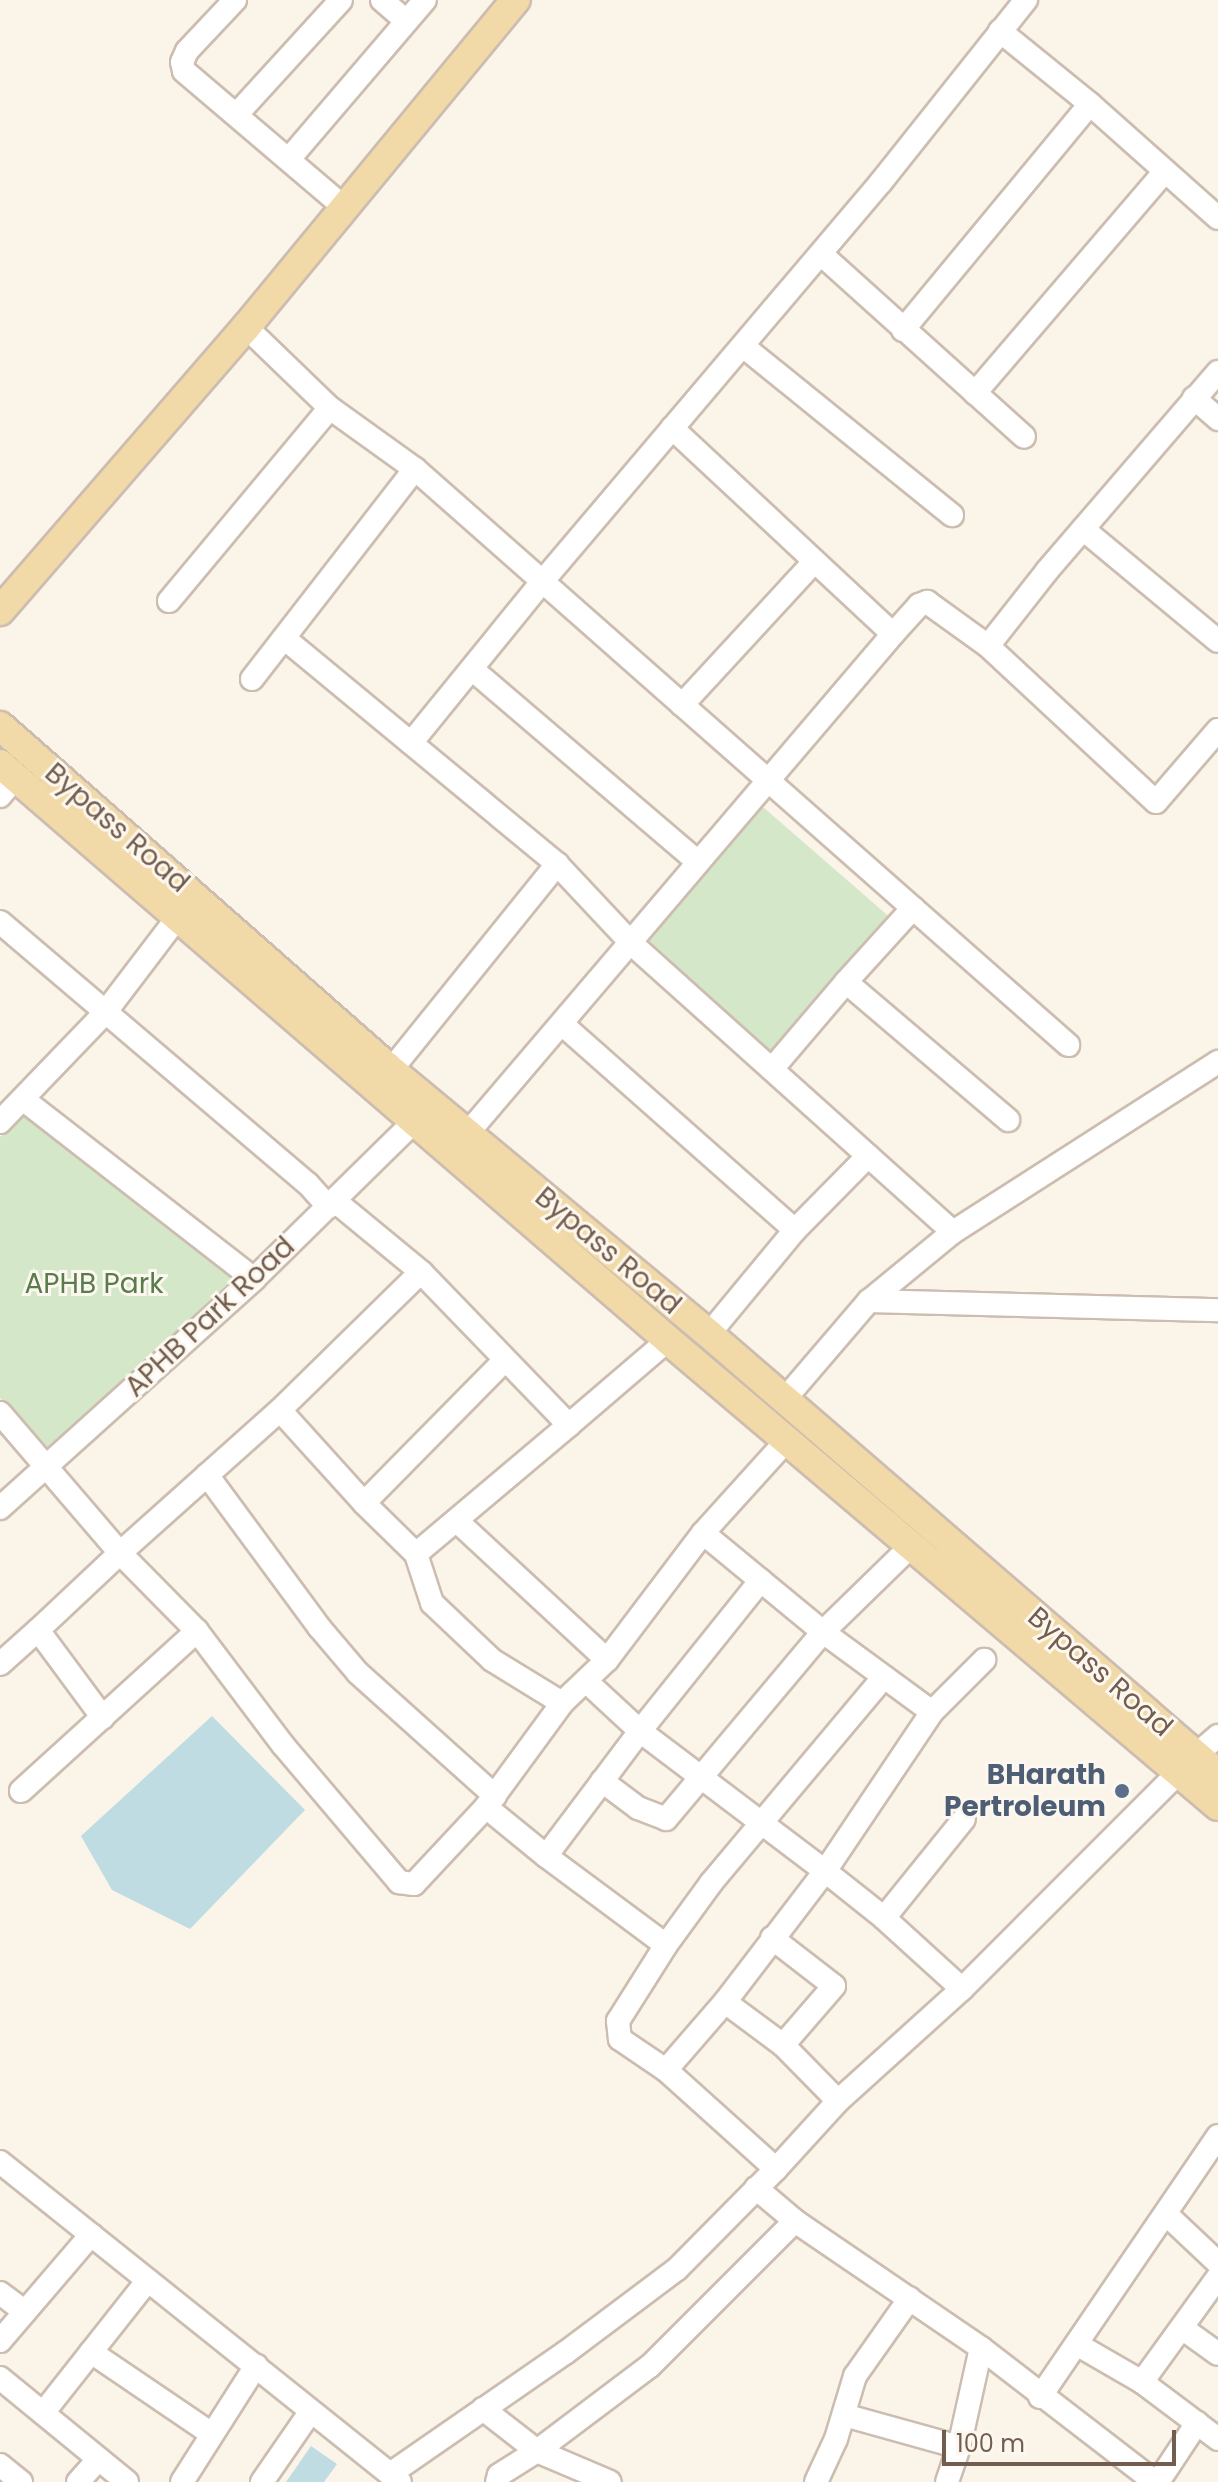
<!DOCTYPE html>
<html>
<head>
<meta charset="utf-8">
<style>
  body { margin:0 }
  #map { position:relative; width:1218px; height:2482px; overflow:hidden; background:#faf4e9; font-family:Poppins,sans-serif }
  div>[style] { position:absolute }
  .green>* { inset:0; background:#d4e7c9; transform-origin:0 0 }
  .water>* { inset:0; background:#bfdce3 }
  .roads { filter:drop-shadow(2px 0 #ccbdb0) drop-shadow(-2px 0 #ccbdb0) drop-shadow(0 2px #ccbdb0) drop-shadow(0 -2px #ccbdb0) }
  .minor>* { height:22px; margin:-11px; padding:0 11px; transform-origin:11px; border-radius:11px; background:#fff }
  .major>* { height:28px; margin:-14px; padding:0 14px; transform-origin:14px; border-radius:14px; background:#f2d9a8 }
  .dots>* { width:22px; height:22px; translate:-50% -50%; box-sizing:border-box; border:4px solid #fdf8ef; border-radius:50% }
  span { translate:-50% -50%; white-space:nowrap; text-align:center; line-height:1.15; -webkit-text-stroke:6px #fdf8ef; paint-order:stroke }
  .street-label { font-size:28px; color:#735d4f }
  .park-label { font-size:28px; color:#587c4b }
  .service-label { font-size:28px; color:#4e5e75; font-weight:700 }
  .right { translate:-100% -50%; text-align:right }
  .scale { position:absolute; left:942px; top:2430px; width:234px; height:36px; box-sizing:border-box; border:4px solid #735d4f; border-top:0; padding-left:10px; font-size:24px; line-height:28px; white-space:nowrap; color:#735d4f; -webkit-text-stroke:6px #fdf8ef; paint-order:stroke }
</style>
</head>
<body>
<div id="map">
  <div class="green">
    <i style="left:763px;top:807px;width:168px;height:180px;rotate:41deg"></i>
    <i style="clip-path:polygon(25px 1113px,239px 1280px,49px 1452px,0 1398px,0 1137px)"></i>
  </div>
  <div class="water">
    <i style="clip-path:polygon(212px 1716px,305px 1810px,190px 1929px,112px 1890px,81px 1836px)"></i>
    <i style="clip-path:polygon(311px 2446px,337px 2464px,324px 2482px,286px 2482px)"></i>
  </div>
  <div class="roads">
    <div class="minor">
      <i style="left:235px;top:0;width:70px;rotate:133.3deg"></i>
      <i style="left:187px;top:51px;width:12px;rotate:114deg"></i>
      <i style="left:182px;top:62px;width:9px;rotate:77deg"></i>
      <i style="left:184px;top:71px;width:210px;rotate:40.4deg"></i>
      <i style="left:382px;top:0;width:32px;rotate:41deg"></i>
      <i style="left:1000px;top:31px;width:116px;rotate:39deg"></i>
      <i style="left:1090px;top:104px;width:171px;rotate:41.7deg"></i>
      <i style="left:237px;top:114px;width:154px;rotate:-47.6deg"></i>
      <i style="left:289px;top:159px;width:209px;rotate:-49.5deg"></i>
      <i style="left:821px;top:254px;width:273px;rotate:42deg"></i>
      <i style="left:246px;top:327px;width:117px;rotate:44deg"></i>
      <i style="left:330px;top:408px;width:105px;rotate:35.7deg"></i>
      <i style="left:415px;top:469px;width:871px;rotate:41.41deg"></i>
      <i style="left:903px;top:330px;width:293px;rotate:-50.4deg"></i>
      <i style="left:743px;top:346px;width:269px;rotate:39deg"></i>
      <i style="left:1218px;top:372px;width:262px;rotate:130.7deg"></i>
      <i style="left:1047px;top:571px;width:95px;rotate:128.2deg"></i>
      <i style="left:988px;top:646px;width:229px;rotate:42.9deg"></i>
      <i style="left:1156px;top:802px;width:95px;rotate:-49.3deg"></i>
      <i style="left:975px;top:393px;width:292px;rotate:-49.4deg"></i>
      <i style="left:1194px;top:398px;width:32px;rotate:41deg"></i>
      <i style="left:672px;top:428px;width:302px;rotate:43deg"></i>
      <i style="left:893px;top:634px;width:39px;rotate:-48deg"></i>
      <i style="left:919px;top:605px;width:9px;rotate:-21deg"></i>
      <i style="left:927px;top:602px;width:75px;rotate:35.8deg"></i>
      <i style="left:1083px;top:529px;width:175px;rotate:39.7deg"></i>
      <i style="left:169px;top:601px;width:251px;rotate:-50.2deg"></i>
      <i style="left:284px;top:638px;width:354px;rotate:39.6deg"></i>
      <i style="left:473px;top:670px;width:296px;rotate:40.5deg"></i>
      <i style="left:252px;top:679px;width:266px;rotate:-52.2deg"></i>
      <i style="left:682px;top:705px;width:193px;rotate:-47.3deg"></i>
      <i style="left:411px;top:743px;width:208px;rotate:-50.9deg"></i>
      <i style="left:542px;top:582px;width:524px;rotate:-49.72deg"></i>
      <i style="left:881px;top:182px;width:233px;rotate:-51.5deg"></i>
      <i style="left:0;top:796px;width:23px;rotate:-50deg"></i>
      <i style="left:913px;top:908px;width:100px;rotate:132.2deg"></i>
      <i style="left:846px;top:982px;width:213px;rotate:40.4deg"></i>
      <i style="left:0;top:922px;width:404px;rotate:40.4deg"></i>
      <i style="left:308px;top:1184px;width:31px;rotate:48deg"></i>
      <i style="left:562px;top:1024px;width:311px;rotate:41.5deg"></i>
      <i style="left:795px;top:1230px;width:135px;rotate:129.6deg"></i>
      <i style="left:772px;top:1069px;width:114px;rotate:-49.6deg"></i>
      <i style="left:391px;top:1070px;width:265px;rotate:-51.1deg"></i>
      <i style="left:557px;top:864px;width:110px;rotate:46.8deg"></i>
      <i style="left:632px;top:944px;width:431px;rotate:41.9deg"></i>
      <i style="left:24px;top:1100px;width:291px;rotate:37.9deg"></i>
      <i style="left:0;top:1122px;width:150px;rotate:-46.1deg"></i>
      <i style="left:104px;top:1014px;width:122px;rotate:-52.7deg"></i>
      <i style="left:467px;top:1134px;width:657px;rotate:-49.57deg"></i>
      <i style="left:335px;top:1201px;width:112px;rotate:39.5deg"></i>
      <i style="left:421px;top:1272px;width:213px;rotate:46deg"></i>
      <i style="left:569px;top:1425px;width:200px;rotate:139.9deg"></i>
      <i style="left:416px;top:1554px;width:73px;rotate:-135.6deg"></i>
      <i style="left:364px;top:1503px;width:125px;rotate:-132.1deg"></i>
      <i style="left:280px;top:1410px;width:197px;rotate:-44.4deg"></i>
      <i style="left:795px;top:1230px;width:104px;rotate:-45.4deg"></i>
      <i style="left:869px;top:1301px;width:349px;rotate:1.5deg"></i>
      <i style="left:784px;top:1400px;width:130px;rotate:-49.4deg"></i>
      <i style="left:869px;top:1301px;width:109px;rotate:-39.4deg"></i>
      <i style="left:953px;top:1232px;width:315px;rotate:-32.7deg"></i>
      <i style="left:0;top:1413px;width:184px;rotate:49.4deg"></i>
      <i style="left:120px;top:1553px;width:112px;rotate:136.8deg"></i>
      <i style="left:569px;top:1425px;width:130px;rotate:-40.6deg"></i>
      <i style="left:207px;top:1475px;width:189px;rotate:53.6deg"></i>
      <i style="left:319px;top:1627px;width:60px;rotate:49.7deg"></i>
      <i style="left:358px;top:1673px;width:184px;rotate:41.9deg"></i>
      <i style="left:364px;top:1503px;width:199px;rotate:-45.4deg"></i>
      <i style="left:0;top:1508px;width:342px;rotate:-42deg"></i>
      <i style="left:254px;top:1279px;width:226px;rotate:-44.5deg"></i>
      <i style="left:458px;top:1522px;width:203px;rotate:42.8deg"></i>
      <i style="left:703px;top:1533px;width:156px;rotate:39.5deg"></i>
      <i style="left:823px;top:1632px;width:135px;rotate:36.3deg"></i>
      <i style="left:932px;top:1712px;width:192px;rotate:123.9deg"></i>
      <i style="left:825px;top:1871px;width:75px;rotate:38.5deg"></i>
      <i style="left:884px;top:1918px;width:127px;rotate:-51.1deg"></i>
      <i style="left:416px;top:1554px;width:52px;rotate:71.9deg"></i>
      <i style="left:432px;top:1603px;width:83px;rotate:43.5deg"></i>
      <i style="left:492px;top:1660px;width:82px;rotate:31.6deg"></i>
      <i style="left:197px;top:1631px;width:143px;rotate:53deg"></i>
      <i style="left:283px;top:1745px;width:180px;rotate:49.7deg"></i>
      <i style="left:399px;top:1882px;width:15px;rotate:8deg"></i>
      <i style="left:414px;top:1884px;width:105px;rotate:-46.9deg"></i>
      <i style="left:486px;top:1807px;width:129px;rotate:-53.8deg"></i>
      <i style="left:562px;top:1703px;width:62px;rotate:-43.7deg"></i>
      <i style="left:607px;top:1660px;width:159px;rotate:-52.9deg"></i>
      <i style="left:703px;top:1533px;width:127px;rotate:-47.9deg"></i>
      <i style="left:0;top:1664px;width:51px;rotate:-41.8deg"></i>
      <i style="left:38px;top:1630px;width:109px;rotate:53.5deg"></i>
      <i style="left:587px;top:1682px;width:72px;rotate:42.8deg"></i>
      <i style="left:640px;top:1731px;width:156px;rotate:126.9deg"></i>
      <i style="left:546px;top:1856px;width:149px;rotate:36.6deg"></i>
      <i style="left:666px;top:1945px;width:90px;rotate:122.3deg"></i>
      <i style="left:618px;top:2021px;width:18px;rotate:84deg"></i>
      <i style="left:620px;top:2039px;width:55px;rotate:34deg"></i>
      <i style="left:666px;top:2070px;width:148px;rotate:42deg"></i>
      <i style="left:932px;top:1712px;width:74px;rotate:-45deg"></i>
      <i style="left:1196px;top:1755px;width:29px;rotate:-41deg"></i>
      <i style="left:602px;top:1781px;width:45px;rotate:36.9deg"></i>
      <i style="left:638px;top:1808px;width:30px;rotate:21deg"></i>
      <i style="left:666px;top:1819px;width:244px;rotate:-50deg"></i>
      <i style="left:823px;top:1632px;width:122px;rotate:-44.3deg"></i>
      <i style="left:21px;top:1791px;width:238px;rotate:-42.3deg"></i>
      <i style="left:197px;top:1631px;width:110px;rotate:-134.6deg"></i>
      <i style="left:120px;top:1553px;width:215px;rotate:-41.8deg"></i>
      <i style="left:486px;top:1807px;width:77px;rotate:39.2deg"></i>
      <i style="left:884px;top:1918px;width:105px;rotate:42.3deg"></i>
      <i style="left:772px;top:1938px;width:78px;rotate:37.7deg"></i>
      <i style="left:834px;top:1986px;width:78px;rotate:130.8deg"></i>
      <i style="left:666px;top:1945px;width:77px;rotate:-54deg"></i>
      <i style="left:711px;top:1883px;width:269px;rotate:-50deg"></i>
      <i style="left:725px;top:2002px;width:72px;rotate:36.6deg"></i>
      <i style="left:783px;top:2045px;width:78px;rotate:45.5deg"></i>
      <i style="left:666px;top:2070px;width:90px;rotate:-49.1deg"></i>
      <i style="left:725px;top:2002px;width:165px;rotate:-52.6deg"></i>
      <i style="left:825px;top:1871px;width:232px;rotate:-142.9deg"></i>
      <i style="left:640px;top:1731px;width:193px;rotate:-51.3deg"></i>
      <i style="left:0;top:2162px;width:512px;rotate:38.66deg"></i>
      <i style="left:756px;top:2188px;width:51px;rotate:40.2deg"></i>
      <i style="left:795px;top:2221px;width:225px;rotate:34.3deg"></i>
      <i style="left:981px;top:2348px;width:101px;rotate:102.5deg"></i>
      <i style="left:959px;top:2447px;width:37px;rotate:109deg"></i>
      <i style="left:1166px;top:2214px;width:71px;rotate:43.3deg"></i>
      <i style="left:0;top:2293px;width:31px;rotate:37deg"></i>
      <i style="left:1182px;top:2328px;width:44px;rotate:35.8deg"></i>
      <i style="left:0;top:2341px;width:140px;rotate:-49.4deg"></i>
      <i style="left:1078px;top:2345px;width:74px;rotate:30deg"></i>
      <i style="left:1142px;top:2382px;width:95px;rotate:36.9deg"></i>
      <i style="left:981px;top:2348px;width:220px;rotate:37.6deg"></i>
      <i style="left:91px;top:2352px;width:144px;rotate:34.2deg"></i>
      <i style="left:0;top:2378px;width:164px;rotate:39.3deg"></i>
      <i style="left:1142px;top:2382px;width:130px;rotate:-54.1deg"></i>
      <i style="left:1040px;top:2397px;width:316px;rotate:-55.7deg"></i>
      <i style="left:483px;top:2409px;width:68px;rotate:37.9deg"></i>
      <i style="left:537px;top:2451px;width:141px;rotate:-37deg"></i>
      <i style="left:650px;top:2366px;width:205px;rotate:-45deg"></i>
      <i style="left:43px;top:2413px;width:169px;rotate:-51.7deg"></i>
      <i style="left:844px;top:2415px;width:119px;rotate:15.5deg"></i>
      <i style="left:0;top:2465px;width:27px;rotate:39deg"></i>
      <i style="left:390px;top:2474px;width:213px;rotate:-34.7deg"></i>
      <i style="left:565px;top:2353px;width:140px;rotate:-36.9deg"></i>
      <i style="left:677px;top:2269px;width:141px;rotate:-45.3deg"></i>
      <i style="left:776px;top:2169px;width:92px;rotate:-47.6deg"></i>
      <i style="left:838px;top:2101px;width:167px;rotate:-42.1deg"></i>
      <i style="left:962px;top:1989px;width:307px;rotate:-45deg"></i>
      <i style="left:78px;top:2482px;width:31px;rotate:-48deg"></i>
      <i style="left:182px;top:2482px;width:138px;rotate:-57.5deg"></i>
      <i style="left:262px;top:2482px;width:86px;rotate:-55.4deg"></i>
      <i style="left:497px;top:2482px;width:7px;rotate:-74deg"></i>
      <i style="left:499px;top:2475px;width:45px;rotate:-32.3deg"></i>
      <i style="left:537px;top:2451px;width:79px;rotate:23deg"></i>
      <i style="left:816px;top:2482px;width:47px;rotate:-65.1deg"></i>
      <i style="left:836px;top:2439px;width:66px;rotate:-73.2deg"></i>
      <i style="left:855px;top:2376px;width:95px;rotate:-54.8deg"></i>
      <i style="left:1158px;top:2482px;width:71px;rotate:-56.5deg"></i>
    </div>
    <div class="major">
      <i style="left:0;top:611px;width:376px;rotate:-49.1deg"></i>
      <i style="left:246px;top:327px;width:424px;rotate:-50.5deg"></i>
      <i style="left:0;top:726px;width:521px;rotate:41.34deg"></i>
      <i style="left:391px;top:1070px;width:413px;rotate:39.7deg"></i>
      <i style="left:709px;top:1334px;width:673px;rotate:40.84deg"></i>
      <i style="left:0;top:764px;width:882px;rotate:40.77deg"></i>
      <i style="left:668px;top:1340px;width:721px;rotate:40.27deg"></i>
    </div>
  </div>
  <div class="dots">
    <i style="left:1122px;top:1791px;background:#5c6f8a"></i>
  </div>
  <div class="street-label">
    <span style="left:117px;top:828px;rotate:41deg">Bypass Road</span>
    <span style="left:608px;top:1251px;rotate:40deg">Bypass Road</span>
    <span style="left:210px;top:1317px;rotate:-43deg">APHB Park Road</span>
    <span style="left:1100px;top:1672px;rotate:41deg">Bypass Road</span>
  </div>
  <div class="park-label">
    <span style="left:94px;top:1284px">APHB Park</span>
  </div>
  <div class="service-label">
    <span class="right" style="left:1106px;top:1791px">BHarath<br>Pertroleum</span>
  </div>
  <div class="scale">100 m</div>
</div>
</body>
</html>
